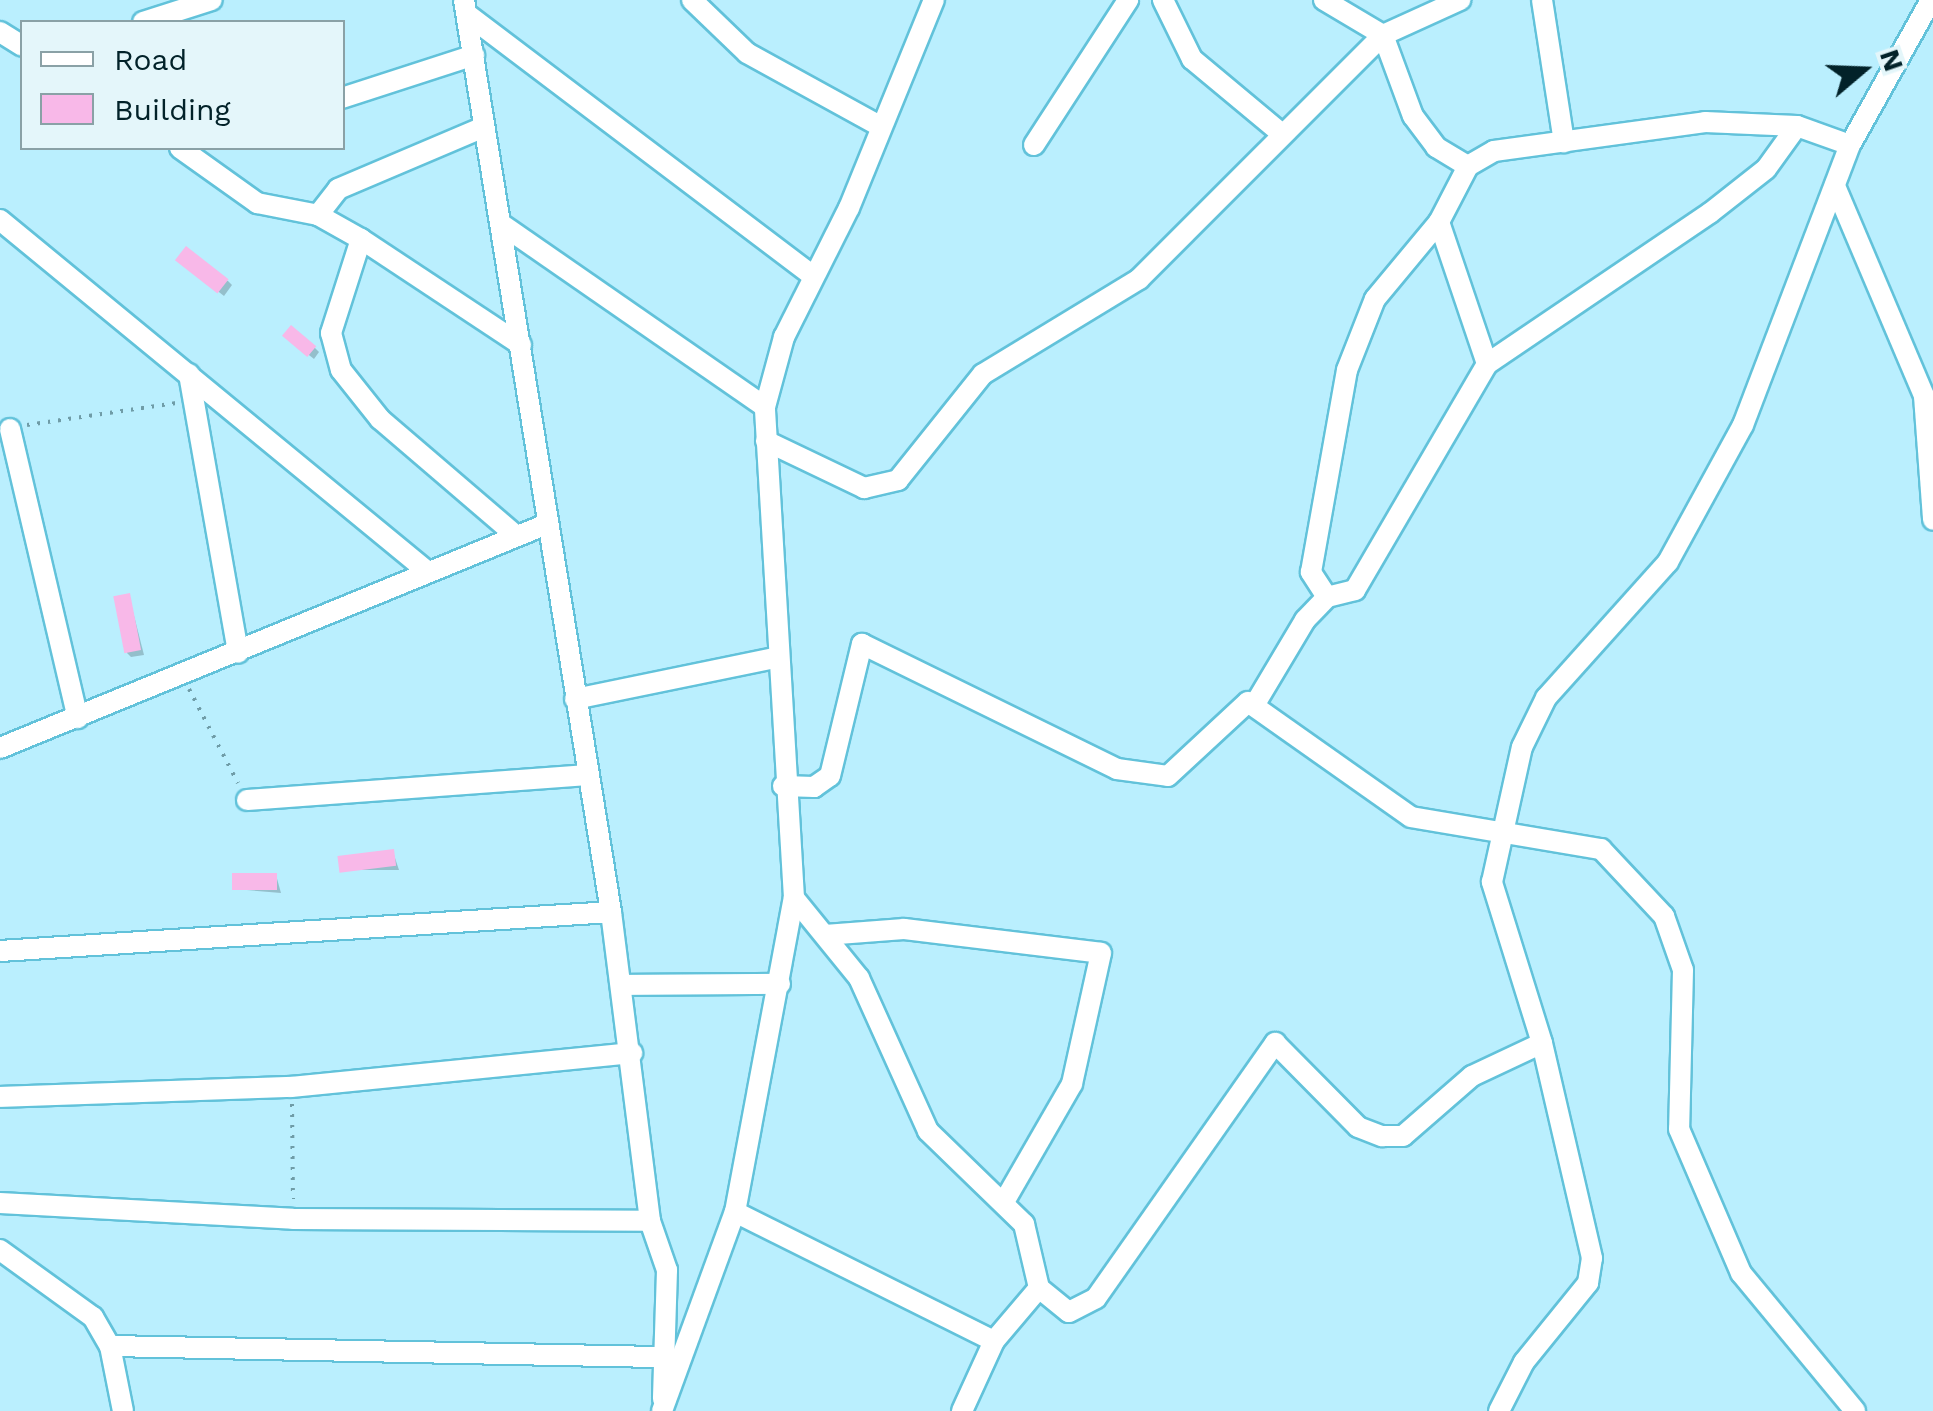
<!DOCTYPE html>
<html>
<head>
<meta charset="utf-8">
<style>
  body { margin:0 }
  #map { position:relative; width:1933px; height:1411px; overflow:hidden; background:#baeffe; font-family:"Work Sans",sans-serif }
  div>[style] { position:absolute }
  .shadow>* { inset:0; background:#0003 }
  .building>* { inset:0; background:#f8b8e8; transform-origin:0 0 }
  .path>* { height:4px; margin-top:-2px; transform-origin:0; background:repeating-linear-gradient(90deg,#6f9ca7 0 2.5px,transparent 0 10.5px) }
  .roads { filter:drop-shadow(2px 0 #62c2da) drop-shadow(-2px 0 #62c2da) drop-shadow(0 2px #62c2da) drop-shadow(0 -2px #62c2da) }
  .minor>* { height:20px; margin:-10px; padding:0 10px; transform-origin:10px; border-radius:10px; background:#fff }
  span { translate:-50% -50%; white-space:nowrap; text-align:center; line-height:1.15; -webkit-text-stroke:8px #e4f6fa; paint-order:stroke }
  .legend { position:absolute; left:20px; top:20px; width:325px; height:130px; box-sizing:border-box; background:#e4f6fa; border:2px solid #8aa1a6; margin:0; padding:12px 18px; list-style:none; font-size:30px; color:#022229 }
  .legend li { display:flex; align-items:center; gap:20px; height:50px }
  .legend b { width:50px; border:2px solid #8aa1a6 }
  .north { position:absolute; left:1813px; top:20px; width:100px; height:100px; -webkit-text-stroke:8px #e4f6fa; paint-order:stroke; rotate:71deg; font-size:28px; font-weight:700; line-height:40px; text-align:center; color:#022229 }
  .north::after { content:''; display:block; margin:auto; width:35px; height:45px; background:#022229; clip-path:polygon(50% 0,100% 100%,50% 72%,0 100%) }
</style>
</head>
<body>
<div id="map">
  <div class="shadow">
    <i style="clip-path:polygon(183px 264px,228px 281px,232px 285px,224px 296px)"></i>
    <i style="clip-path:polygon(290px 340px,315px 348px,319px 352px,314px 359px)"></i>
    <i style="clip-path:polygon(129px 596px,144px 655px,131px 657px,127px 653px)"></i>
    <i style="clip-path:polygon(393px 852px,399px 870px,341px 870px)"></i>
    <i style="clip-path:polygon(276px 875px,281px 893px,234px 889px)"></i>
  </div>
  <div class="building">
    <i style="left:186px;top:246px;width:54px;height:18px;rotate:38deg"></i>
    <i style="left:291px;top:325px;width:33px;height:14px;rotate:40deg"></i>
    <i style="left:130px;top:593px;width:58px;height:17px;rotate:79deg"></i>
    <i style="left:394px;top:849px;width:17px;height:57px;rotate:83deg"></i>
    <i style="left:232px;top:873px;width:45px;height:17px"></i>
  </div>
  <div class="path">
    <i style="left:27px;top:425px;width:151px;rotate:-8.4deg"></i>
    <i style="left:189px;top:689px;width:106px;rotate:62.5deg"></i>
    <i style="left:292px;top:1104px;width:95px;rotate:89.4deg"></i>
  </div>
  <div class="roads">
    <div class="minor">
      <i style="left:464px;top:0;width:924px;rotate:80.84deg"></i>
      <i style="left:611px;top:912px;width:311px;rotate:82.8deg"></i>
      <i style="left:650px;top:1221px;width:52px;rotate:70.9deg"></i>
      <i style="left:667px;top:1270px;width:129px;rotate:91.8deg"></i>
      <i style="left:692px;top:0;width:76px;rotate:43.9deg"></i>
      <i style="left:747px;top:53px;width:152px;rotate:28.8deg"></i>
      <i style="left:1163px;top:0;width:66px;rotate:63.8deg"></i>
      <i style="left:1192px;top:59px;width:117px;rotate:39.8deg"></i>
      <i style="left:1324px;top:0;width:69px;rotate:30.7deg"></i>
      <i style="left:1383px;top:35px;width:86px;rotate:69.7deg"></i>
      <i style="left:1413px;top:116px;width:39px;rotate:53deg"></i>
      <i style="left:1436px;top:147px;width:37px;rotate:31deg"></i>
      <i style="left:1542px;top:0;width:144px;rotate:81.2deg"></i>
      <i style="left:468px;top:15px;width:431px;rotate:37.1deg"></i>
      <i style="left:143px;top:22px;width:72px;rotate:-17.7deg"></i>
      <i style="left:0;top:32px;width:26px;rotate:32deg"></i>
      <i style="left:342px;top:98px;width:139px;rotate:-18deg"></i>
      <i style="left:1034px;top:145px;width:173px;rotate:-57deg"></i>
      <i style="left:180px;top:148px;width:95px;rotate:35.5deg"></i>
      <i style="left:257px;top:203px;width:62px;rotate:11.1deg"></i>
      <i style="left:318px;top:215px;width:49px;rotate:29.2deg"></i>
      <i style="left:361px;top:239px;width:192px;rotate:33.5deg"></i>
      <i style="left:1835px;top:186px;width:228px;rotate:67deg"></i>
      <i style="left:1924px;top:396px;width:124px;rotate:85.8deg"></i>
      <i style="left:318px;top:215px;width:33px;rotate:-52deg"></i>
      <i style="left:338px;top:189px;width:156px;rotate:-23deg"></i>
      <i style="left:0;top:220px;width:554px;rotate:39.43deg"></i>
      <i style="left:1439px;top:222px;width:150px;rotate:71.3deg"></i>
      <i style="left:501px;top:224px;width:321px;rotate:34.7deg"></i>
      <i style="left:361px;top:239px;width:99px;rotate:107.7deg"></i>
      <i style="left:331px;top:333px;width:38px;rotate:75deg"></i>
      <i style="left:341px;top:370px;width:63px;rotate:51.5deg"></i>
      <i style="left:380px;top:419px;width:174px;rotate:40.6deg"></i>
      <i style="left:189px;top:374px;width:283px;rotate:80deg"></i>
      <i style="left:10px;top:429px;width:297px;rotate:76.8deg"></i>
      <i style="left:766px;top:441px;width:109px;rotate:25.6deg"></i>
      <i style="left:864px;top:488px;width:35px;rotate:-13deg"></i>
      <i style="left:898px;top:480px;width:136px;rotate:-51.3deg"></i>
      <i style="left:983px;top:374px;width:183px;rotate:-31.3deg"></i>
      <i style="left:1139px;top:279px;width:345px;rotate:-45deg"></i>
      <i style="left:1383px;top:35px;width:85px;rotate:-24.4deg"></i>
      <i style="left:1327px;top:597px;width:30px;rotate:-123deg"></i>
      <i style="left:1311px;top:572px;width:205px;rotate:-79.9deg"></i>
      <i style="left:1347px;top:370px;width:76px;rotate:-68.5deg"></i>
      <i style="left:1375px;top:299px;width:100px;rotate:-50.3deg"></i>
      <i style="left:1439px;top:222px;width:63px;rotate:-62.6deg"></i>
      <i style="left:1468px;top:166px;width:30px;rotate:-30deg"></i>
      <i style="left:1494px;top:151px;width:213px;rotate:-7.8deg"></i>
      <i style="left:1705px;top:122px;width:92px;rotate:2.5deg"></i>
      <i style="left:1797px;top:126px;width:56px;rotate:19.7deg"></i>
      <i style="left:575px;top:699px;width:203px;rotate:-11.6deg"></i>
      <i style="left:1255px;top:704px;width:98px;rotate:-59.2deg"></i>
      <i style="left:1305px;top:620px;width:32px;rotate:-46deg"></i>
      <i style="left:1327px;top:597px;width:29px;rotate:-14deg"></i>
      <i style="left:1355px;top:590px;width:262px;rotate:-59.7deg"></i>
      <i style="left:1487px;top:364px;width:269px;rotate:-34.1deg"></i>
      <i style="left:1710px;top:213px;width:71px;rotate:-38.2deg"></i>
      <i style="left:1766px;top:169px;width:53px;rotate:-54.2deg"></i>
      <i style="left:0;top:748px;width:591px;rotate:-22.27deg"></i>
      <i style="left:783px;top:786px;width:31px;rotate:2deg"></i>
      <i style="left:814px;top:787px;width:19px;rotate:-35deg"></i>
      <i style="left:830px;top:776px;width:136px;rotate:-76.4deg"></i>
      <i style="left:862px;top:644px;width:284px;rotate:26.1deg"></i>
      <i style="left:1117px;top:769px;width:51px;rotate:7.8deg"></i>
      <i style="left:1168px;top:776px;width:109px;rotate:-42.8deg"></i>
      <i style="left:1248px;top:702px;width:199px;rotate:35.2deg"></i>
      <i style="left:1411px;top:817px;width:193px;rotate:9.6deg"></i>
      <i style="left:1601px;top:849px;width:92px;rotate:46.8deg"></i>
      <i style="left:1664px;top:916px;width:57px;rotate:70.6deg"></i>
      <i style="left:1683px;top:970px;width:159px;rotate:91.4deg"></i>
      <i style="left:1679px;top:1129px;width:157px;rotate:66.7deg"></i>
      <i style="left:1741px;top:1273px;width:179px;rotate:50.4deg"></i>
      <i style="left:247px;top:800px;width:342px;rotate:-4.2deg"></i>
      <i style="left:794px;top:898px;width:103px;rotate:50.9deg"></i>
      <i style="left:859px;top:978px;width:168px;rotate:65.7deg"></i>
      <i style="left:928px;top:1131px;width:134px;rotate:44.1deg"></i>
      <i style="left:1024px;top:1224px;width:66px;rotate:76.8deg"></i>
      <i style="left:1039px;top:1288px;width:38px;rotate:39deg"></i>
      <i style="left:1069px;top:1312px;width:30px;rotate:-27deg"></i>
      <i style="left:1096px;top:1298px;width:312px;rotate:-54.9deg"></i>
      <i style="left:1275px;top:1043px;width:118px;rotate:45.3deg"></i>
      <i style="left:1358px;top:1127px;width:26px;rotate:21deg"></i>
      <i style="left:1382px;top:1136px;width:21px"></i>
      <i style="left:1403px;top:1136px;width:91px;rotate:-41deg"></i>
      <i style="left:1472px;top:1076px;width:77px;rotate:-25.2deg"></i>
      <i style="left:825px;top:935px;width:79px;rotate:-4.3deg"></i>
      <i style="left:904px;top:929px;width:198px;rotate:6.9deg"></i>
      <i style="left:1101px;top:953px;width:134px;rotate:102.5deg"></i>
      <i style="left:1072px;top:1084px;width:136px;rotate:120deg"></i>
      <i style="left:0;top:951px;width:612px;rotate:-3.65deg"></i>
      <i style="left:622px;top:985px;width:158px;rotate:-0.4deg"></i>
      <i style="left:0;top:1097px;width:291px;rotate:-2deg"></i>
      <i style="left:291px;top:1087px;width:343px;rotate:-5.7deg"></i>
      <i style="left:0;top:1203px;width:293px;rotate:3.1deg"></i>
      <i style="left:293px;top:1219px;width:357px;rotate:0.3deg"></i>
      <i style="left:735px;top:1212px;width:289px;rotate:26.5deg"></i>
      <i style="left:0;top:1250px;width:115px;rotate:35.8deg"></i>
      <i style="left:93px;top:1317px;width:34px;rotate:60deg"></i>
      <i style="left:110px;top:1346px;width:66px;rotate:78.7deg"></i>
      <i style="left:110px;top:1346px;width:550px;rotate:1.15deg"></i>
      <i style="left:662px;top:1411px;width:212px;rotate:-69.9deg"></i>
      <i style="left:735px;top:1212px;width:319px;rotate:-79.4deg"></i>
      <i style="left:794px;top:898px;width:492px;rotate:-93.4deg"></i>
      <i style="left:765px;top:407px;width:73px;rotate:-74.8deg"></i>
      <i style="left:784px;top:337px;width:144px;rotate:-63.3deg"></i>
      <i style="left:849px;top:208px;width:225px;rotate:-67.8deg"></i>
      <i style="left:962px;top:1411px;width:77px;rotate:-65.4deg"></i>
      <i style="left:994px;top:1341px;width:70px;rotate:-49.7deg"></i>
      <i style="left:1499px;top:1411px;width:55px;rotate:-63deg"></i>
      <i style="left:1524px;top:1362px;width:102px;rotate:-51deg"></i>
      <i style="left:1588px;top:1283px;width:25px;rotate:-81deg"></i>
      <i style="left:1592px;top:1258px;width:221px;rotate:-103.1deg"></i>
      <i style="left:1542px;top:1043px;width:169px;rotate:-107.3deg"></i>
      <i style="left:1492px;top:882px;width:138px;rotate:-77.5deg"></i>
      <i style="left:1522px;top:747px;width:55px;rotate:-63.9deg"></i>
      <i style="left:1546px;top:698px;width:183px;rotate:-48.1deg"></i>
      <i style="left:1668px;top:562px;width:156px;rotate:-61.3deg"></i>
      <i style="left:1743px;top:425px;width:300px;rotate:-69.1deg"></i>
      <i style="left:1850px;top:145px;width:166px;rotate:-60.8deg"></i>
    </div>
  </div>
  <ul class="legend">
  <li><b style="height:12px;background:#fff"></b>Road</li>
  <li><b style="height:28px;background:#f8b8e8"></b>Building</li>
  </ul>
  <div class="north">N</div>
</div>
</body>
</html>
